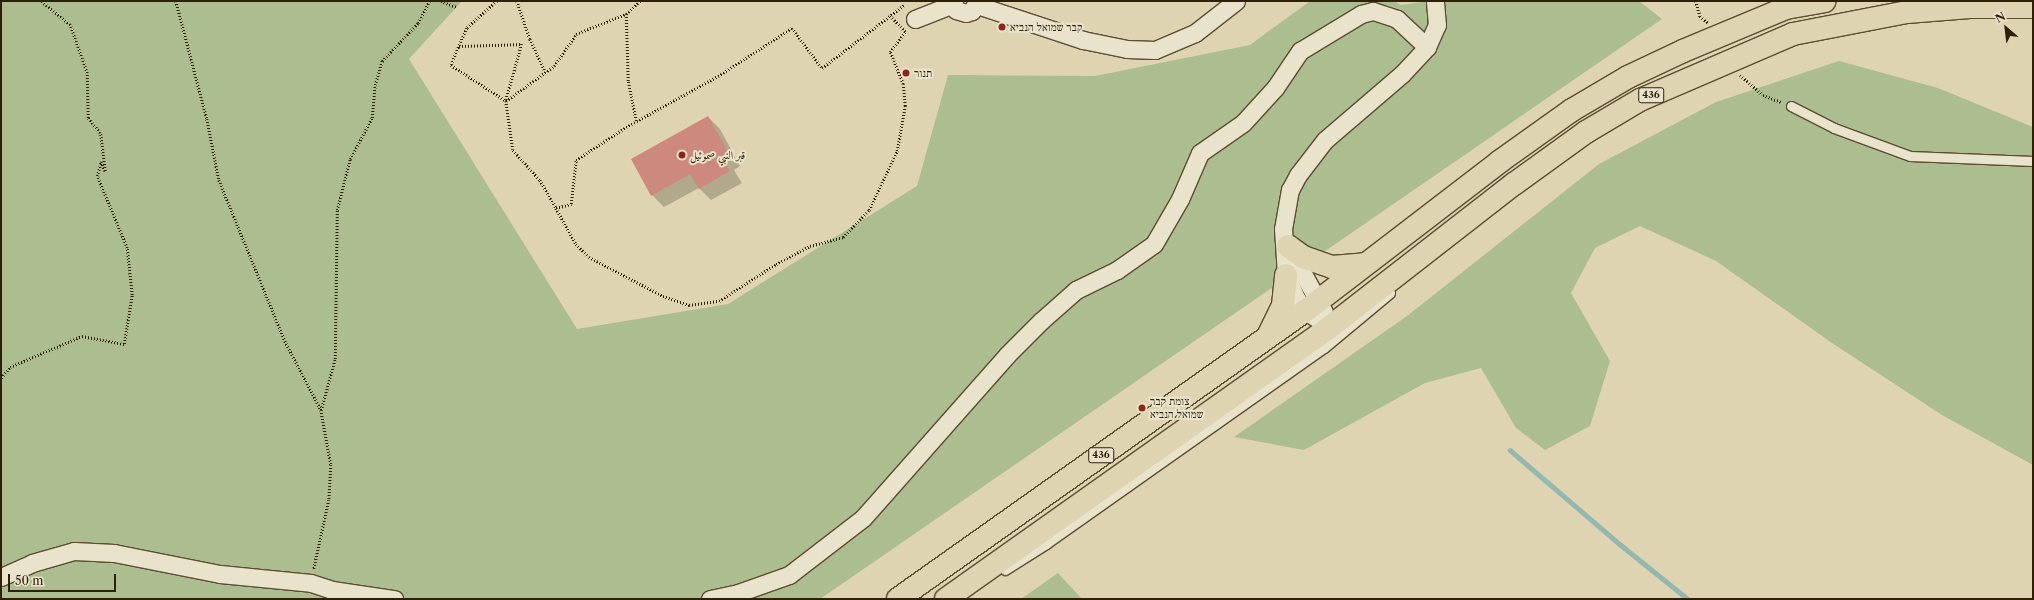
<!DOCTYPE html>
<html>
<head>
<meta charset="utf-8">
<style>
  body { margin:0 }
  #map { position:relative; width:2034px; height:600px; overflow:hidden; background:#dfd4b1; font-family:"Libre Caslon Text",Amiri,"Frank Ruhl Libre",serif }
  div>[style] { position:absolute }
  .green>* { inset:0; background:#acbe90 }
  .shadow>* { inset:0; background:#0003 }
  .stream>* { height:4.5px; margin:-2.25px; padding:0 2.25px; transform-origin:2.25px; border-radius:2.25px; background:#94b8b0 }
  .building>* { inset:0; background:#cd897e }
  .path>* { height:2.5px; margin-top:-1.25px; transform-origin:0; background:repeating-linear-gradient(90deg,#2f1f07 0 1px,transparent 0 3px) }
  .roads { filter:drop-shadow(1px 0 #5b4c32) drop-shadow(-1px 0 #5b4c32) drop-shadow(0 1px #5b4c32) drop-shadow(0 -1px #5b4c32) }
  .lane>* { height:9px; margin:-4.5px; padding:0 4.5px; transform-origin:4.5px; border-radius:4.5px; background:#eae3cc }
  .street>* { height:17px; margin:-8.5px; padding:0 8.5px; transform-origin:8.5px; border-radius:8.5px; background:#eae3cc }
  .primary>* { height:22px; margin:-11px; padding:0 11px; transform-origin:11px; border-radius:11px; background:#dfd4b1 }
  .dots>* { width:11px; height:11px; translate:-50% -50%; box-sizing:border-box; border:2px solid #eae3cc; border-radius:50% }
  span { translate:-50% -50%; white-space:nowrap; text-align:center; line-height:1.15; -webkit-text-stroke:4px #eae3cc; paint-order:stroke }
  .shield-label span { padding:1px 3px; background:#eae3cc; border:1px solid; border-radius:3px; -webkit-text-stroke-width:0 }
  .shield-label { font-size:10px; color:#2f1f07; font-weight:700 }
  .poi-label { font-size:11px; color:#2f1f07 }
  .left { translate:0 -50%; text-align:left }
  .frame { position:absolute; inset:0; border:2px solid #2f1f07; pointer-events:none }
  .north { position:absolute; left:1986px; top:8px; width:40px; height:40px; -webkit-text-stroke:3px #eae3cc; paint-order:stroke; rotate:332deg; font-size:11px; font-weight:700; line-height:16px; text-align:center; color:#2f1f07 }
  .north::after { content:''; display:block; margin:auto; width:14px; height:18px; background:#2f1f07; clip-path:polygon(50% 0,100% 100%,50% 72%,0 100%) }
  .scale { position:absolute; left:8px; top:574px; width:108px; height:18px; box-sizing:border-box; border:2px solid #2f1f07; border-top:0; padding-left:5px; font-size:12px; line-height:14px; white-space:nowrap; color:#2f1f07; -webkit-text-stroke:3px #eae3cc; paint-order:stroke }
</style>
</head>
<body>
<div id="map">
  <div class="green">
    <i style="clip-path:polygon(1px 1px,462px 1px,409px 59px,577px 329px,728px 304px,917px 186px,948px 75px,1095px 76px,1250px 45px,1310px 1px,1394px 1px,1401px 5px,1429px 1px,1639px 1px,1662px 19px,820px 599px,1px 599px)"></i>
    <i style="clip-path:polygon(1839px 61px,1938px 88px,2033px 127px,2033px 465px,1942px 415px,1832px 343px,1716px 261px,1640px 226px,1595px 248px,1571px 293px,1610px 361px,1590px 426px,1545px 450px,1516px 428px,1481px 368px,1425px 383px,1304px 450px,1234px 437px,1407px 316px,1599px 164px,1716px 102px)"></i>
    <i style="clip-path:polygon(1058px 573px,1082px 599px,1021px 599px)"></i>
  </div>
  <div class="shadow">
    <i style="clip-path:polygon(708px 117px,720px 129px,740px 166px,734px 170px,742px 183px,711px 200px,699px 188px,664px 207px,652px 195px)"></i>
  </div>
  <div class="stream">
    <i style="left:1510px;top:450px;width:146px;rotate:40.6deg"></i>
    <i style="left:1621px;top:545px;width:86px;rotate:38.9deg"></i>
  </div>
  <div class="building">
    <i style="clip-path:polygon(708px 116px,729px 153px,722px 157px,730px 171px,699px 189px,690px 174px,651px 196px,631px 159px)"></i>
  </div>
  <div class="path">
    <i style="left:176px;top:1px;width:122px;rotate:75.3deg"></i>
    <i style="left:207px;top:119px;width:62px;rotate:78.9deg"></i>
    <i style="left:219px;top:180px;width:174px;rotate:67.7deg"></i>
    <i style="left:285px;top:341px;width:78px;rotate:62.4deg"></i>
    <i style="left:321px;top:410px;width:56px;rotate:79.7deg"></i>
    <i style="left:331px;top:465px;width:35px;rotate:93deg"></i>
    <i style="left:329px;top:500px;width:71px;rotate:102.3deg"></i>
    <i style="left:441px;top:1px;width:17px;rotate:21deg"></i>
    <i style="left:497px;top:1px;width:40px;rotate:138deg"></i>
    <i style="left:467px;top:28px;width:40px;rotate:113.4deg"></i>
    <i style="left:451px;top:65px;width:66px;rotate:33.2deg"></i>
    <i style="left:506px;top:101px;width:49px;rotate:81.9deg"></i>
    <i style="left:513px;top:150px;width:40px;rotate:48deg"></i>
    <i style="left:540px;top:180px;width:32px;rotate:60deg"></i>
    <i style="left:556px;top:208px;width:16px;rotate:-15deg"></i>
    <i style="left:571px;top:204px;width:44px;rotate:-83.5deg"></i>
    <i style="left:576px;top:160px;width:60px;rotate:-33.4deg"></i>
    <i style="left:626px;top:127px;width:105px;rotate:-29deg"></i>
    <i style="left:718px;top:76px;width:88px;rotate:-33deg"></i>
    <i style="left:792px;top:28px;width:50px;rotate:53.1deg"></i>
    <i style="left:822px;top:68px;width:103px;rotate:-37.5deg"></i>
    <i style="left:517px;top:1px;width:40px;rotate:71.1deg"></i>
    <i style="left:530px;top:39px;width:38px;rotate:65deg"></i>
    <i style="left:1696px;top:1px;width:16px;rotate:75deg"></i>
    <i style="left:1700px;top:16px;width:11px;rotate:41deg"></i>
    <i style="left:459px;top:46px;width:63px;rotate:-1.8deg"></i>
    <i style="left:522px;top:44px;width:58px;rotate:105.9deg"></i>
    <i style="left:1740px;top:75px;width:30px;rotate:41deg"></i>
    <i style="left:1763px;top:95px;width:19px;rotate:21deg"></i>
    <i style="left:506px;top:101px;width:59px;rotate:-36.1deg"></i>
    <i style="left:554px;top:66px;width:39px;rotate:-55deg"></i>
    <i style="left:576px;top:34px;width:54px;rotate:-21.8deg"></i>
    <i style="left:636px;top:121px;width:41px;rotate:-101.3deg"></i>
    <i style="left:628px;top:81px;width:67px;rotate:-91.7deg"></i>
    <i style="left:626px;top:14px;width:19px;rotate:-43deg"></i>
    <i style="left:556px;top:208px;width:41px;rotate:60.9deg"></i>
    <i style="left:576px;top:244px;width:18px;rotate:45deg"></i>
    <i style="left:589px;top:257px;width:84px;rotate:27.8deg"></i>
    <i style="left:663px;top:296px;width:28px;rotate:19deg"></i>
    <i style="left:689px;top:305px;width:30px;rotate:-8deg"></i>
    <i style="left:719px;top:301px;width:68px;rotate:-33deg"></i>
    <i style="left:776px;top:264px;width:38px;rotate:-28deg"></i>
    <i style="left:810px;top:246px;width:34px;rotate:-15deg"></i>
    <i style="left:843px;top:237px;width:37px;rotate:-46deg"></i>
    <i style="left:869px;top:210px;width:65px;rotate:-64.6deg"></i>
    <i style="left:897px;top:151px;width:46px;rotate:-79.9deg"></i>
    <i style="left:905px;top:106px;width:22px;rotate:-95deg"></i>
    <i style="left:903px;top:84px;width:35px;rotate:-112deg"></i>
    <i style="left:890px;top:52px;width:25px;rotate:-53deg"></i>
    <i style="left:905px;top:32px;width:22px;rotate:-133deg"></i>
    <i style="left:1px;top:378px;width:14px;rotate:-51deg"></i>
    <i style="left:10px;top:367px;width:78px;rotate:-23.3deg"></i>
    <i style="left:82px;top:336px;width:43px;rotate:10.8deg"></i>
    <i style="left:124px;top:344px;width:50px;rotate:-80.7deg"></i>
    <i style="left:132px;top:295px;width:47px;rotate:-96.1deg"></i>
    <i style="left:127px;top:248px;width:78px;rotate:-112.6deg"></i>
    <i style="left:97px;top:176px;width:15px;rotate:-74deg"></i>
    <i style="left:101px;top:162px;width:10px;rotate:66deg"></i>
    <i style="left:105px;top:171px;width:38px;rotate:-97deg"></i>
    <i style="left:100px;top:133px;width:19px;rotate:-129deg"></i>
    <i style="left:88px;top:118px;width:45px;rotate:-91.3deg"></i>
    <i style="left:87px;top:73px;width:51px;rotate:-109.5deg"></i>
    <i style="left:70px;top:25px;width:38px;rotate:-141deg"></i>
    <i style="left:321px;top:410px;width:53px;rotate:-74.6deg"></i>
    <i style="left:335px;top:359px;width:149px;rotate:-89.2deg"></i>
    <i style="left:337px;top:210px;width:53px;rotate:-75.7deg"></i>
    <i style="left:350px;top:159px;width:47px;rotate:-61.8deg"></i>
    <i style="left:372px;top:118px;width:33px;rotate:-85deg"></i>
    <i style="left:375px;top:85px;width:25px;rotate:-74deg"></i>
    <i style="left:382px;top:61px;width:52px;rotate:-46.5deg"></i>
    <i style="left:418px;top:23px;width:25px;rotate:-63deg"></i>
  </div>
  <div class="roads">
    <div class="lane">
      <i style="left:1791px;top:106px;width:48px;rotate:27.1deg"></i>
      <i style="left:1834px;top:128px;width:81px;rotate:20.2deg"></i>
      <i style="left:1910px;top:156px;width:123px;rotate:2.3deg"></i>
      <i style="left:1005px;top:570px;width:49px;rotate:-32.4deg"></i>
      <i style="left:1046px;top:544px;width:340px;rotate:-35.2deg"></i>
      <i style="left:1324px;top:348px;width:86px;rotate:-39.8deg"></i>
    </div>
    <div class="street">
      <i style="left:953px;top:1px;width:9px;rotate:72deg"></i>
      <i style="left:956px;top:10px;width:10px;rotate:17deg"></i>
      <i style="left:966px;top:13px;width:6px;rotate:-18deg"></i>
      <i style="left:972px;top:11px;width:11px;rotate:-63deg"></i>
      <i style="left:977px;top:5px;width:112px;rotate:18.3deg"></i>
      <i style="left:1083px;top:40px;width:45px;rotate:11.6deg"></i>
      <i style="left:1127px;top:49px;width:28px;rotate:2deg"></i>
      <i style="left:1155px;top:50px;width:43px;rotate:-23deg"></i>
      <i style="left:1195px;top:33px;width:52px;rotate:-38deg"></i>
      <i style="left:915px;top:19px;width:41px;rotate:-21.5deg"></i>
      <i style="left:1288px;top:246px;width:75px;rotate:61.4deg"></i>
      <i style="left:1330px;top:327px;width:30px;rotate:-147deg"></i>
      <i style="left:1305px;top:311px;width:16px;rotate:-125deg"></i>
      <i style="left:1296px;top:298px;width:25px;rotate:-113deg"></i>
      <i style="left:1286px;top:275px;width:46px;rotate:-93.7deg"></i>
      <i style="left:1283px;top:229px;width:40px;rotate:-80deg"></i>
      <i style="left:1290px;top:190px;width:17px;rotate:-62deg"></i>
      <i style="left:1298px;top:175px;width:44px;rotate:-52.4deg"></i>
      <i style="left:1325px;top:140px;width:101px;rotate:-40.6deg"></i>
      <i style="left:1402px;top:74px;width:37px;rotate:-47deg"></i>
      <i style="left:1427px;top:47px;width:24px;rotate:-66deg"></i>
      <i style="left:1437px;top:25px;width:24px;rotate:-95deg"></i>
      <i style="left:1px;top:577px;width:34px;rotate:-24deg"></i>
      <i style="left:32px;top:563px;width:44px;rotate:-15.9deg"></i>
      <i style="left:74px;top:551px;width:40px;rotate:2.9deg"></i>
      <i style="left:114px;top:553px;width:108px;rotate:11.2deg"></i>
      <i style="left:220px;top:574px;width:91px;rotate:5.6deg"></i>
      <i style="left:311px;top:583px;width:22px;rotate:18deg"></i>
      <i style="left:332px;top:590px;width:63px;rotate:8.3deg"></i>
      <i style="left:710px;top:599px;width:29px;rotate:-12deg"></i>
      <i style="left:738px;top:593px;width:54px;rotate:-19.4deg"></i>
      <i style="left:789px;top:575px;width:93px;rotate:-37.6deg"></i>
      <i style="left:863px;top:518px;width:217px;rotate:-48.5deg"></i>
      <i style="left:1007px;top:355px;width:48px;rotate:-45deg"></i>
      <i style="left:1041px;top:321px;width:47px;rotate:-41.5deg"></i>
      <i style="left:1076px;top:290px;width:46px;rotate:-26deg"></i>
      <i style="left:1117px;top:270px;width:45px;rotate:-35.1deg"></i>
      <i style="left:1154px;top:244px;width:52px;rotate:-60deg"></i>
      <i style="left:1180px;top:199px;width:50px;rotate:-66.5deg"></i>
      <i style="left:1200px;top:153px;width:52px;rotate:-34.9deg"></i>
      <i style="left:1243px;top:123px;width:47px;rotate:-47.6deg"></i>
      <i style="left:1275px;top:88px;width:45px;rotate:-56deg"></i>
      <i style="left:1300px;top:51px;width:71px;rotate:-31.2deg"></i>
      <i style="left:1361px;top:14px;width:12px;rotate:-14deg"></i>
      <i style="left:1373px;top:11px;width:25px;rotate:18deg"></i>
      <i style="left:1397px;top:19px;width:41px;rotate:43deg"></i>
    </div>
    <div class="primary">
      <i style="left:1288px;top:246px;width:19px;rotate:36deg"></i>
      <i style="left:1303px;top:257px;width:31px;rotate:19deg"></i>
      <i style="left:1332px;top:267px;width:33px;rotate:-5deg"></i>
      <i style="left:1269px;top:334px;width:32px;rotate:-64deg"></i>
      <i style="left:1283px;top:305px;width:30px;rotate:-84deg"></i>
      <i style="left:898px;top:599px;width:499px;rotate:-35.3deg"></i>
      <i style="left:1305px;top:311px;width:245px;rotate:-37.5deg"></i>
      <i style="left:1499px;top:162px;width:90px;rotate:-35.5deg"></i>
      <i style="left:1572px;top:110px;width:65px;rotate:-30.5deg"></i>
      <i style="left:1628px;top:77px;width:61px;rotate:-25.3deg"></i>
      <i style="left:1683px;top:51px;width:112px;rotate:-22.7deg"></i>
      <i style="left:1786px;top:8px;width:39px;rotate:-10deg"></i>
      <i style="left:946px;top:599px;width:471px;rotate:-35.3deg"></i>
      <i style="left:1330px;top:327px;width:233px;rotate:-37.9deg"></i>
      <i style="left:1514px;top:184px;width:89px;rotate:-35.8deg"></i>
      <i style="left:1586px;top:132px;width:63px;rotate:-30.7deg"></i>
      <i style="left:1640px;top:100px;width:167px;rotate:-23.3deg"></i>
      <i style="left:1793px;top:34px;width:116px;rotate:-10.9deg"></i>
      <i style="left:1907px;top:12px;width:63px;rotate:-4.5deg"></i>
      <i style="left:1970px;top:7px;width:63px"></i>
    </div>
  </div>
  <div class="dots">
    <i style="left:1002px;top:27px;background:#8f2418"></i>
    <i style="left:906px;top:73px;background:#8f2418"></i>
    <i style="left:682px;top:155px;background:#8f2418"></i>
    <i style="left:1142px;top:408px;background:#8f2418"></i>
  </div>
  <div class="shield-label">
    <span style="left:1651px;top:95px">436</span>
    <span style="left:1101px;top:455px">436</span>
  </div>
  <div class="poi-label">
    <span class="left" style="left:1010px;top:27px">קבר שמואל הנביא</span>
    <span class="left" style="left:914px;top:73px">תנור</span>
    <span class="left" style="left:690px;top:155px">قبر النبي صموئيل</span>
    <span class="left" style="left:1150px;top:408px">צומת קבר<br>שמואל הנביא</span>
  </div>
  <div class="frame"></div>
  <div class="north">N</div>
  <div class="scale">50 m</div>
</div>
</body>
</html>
